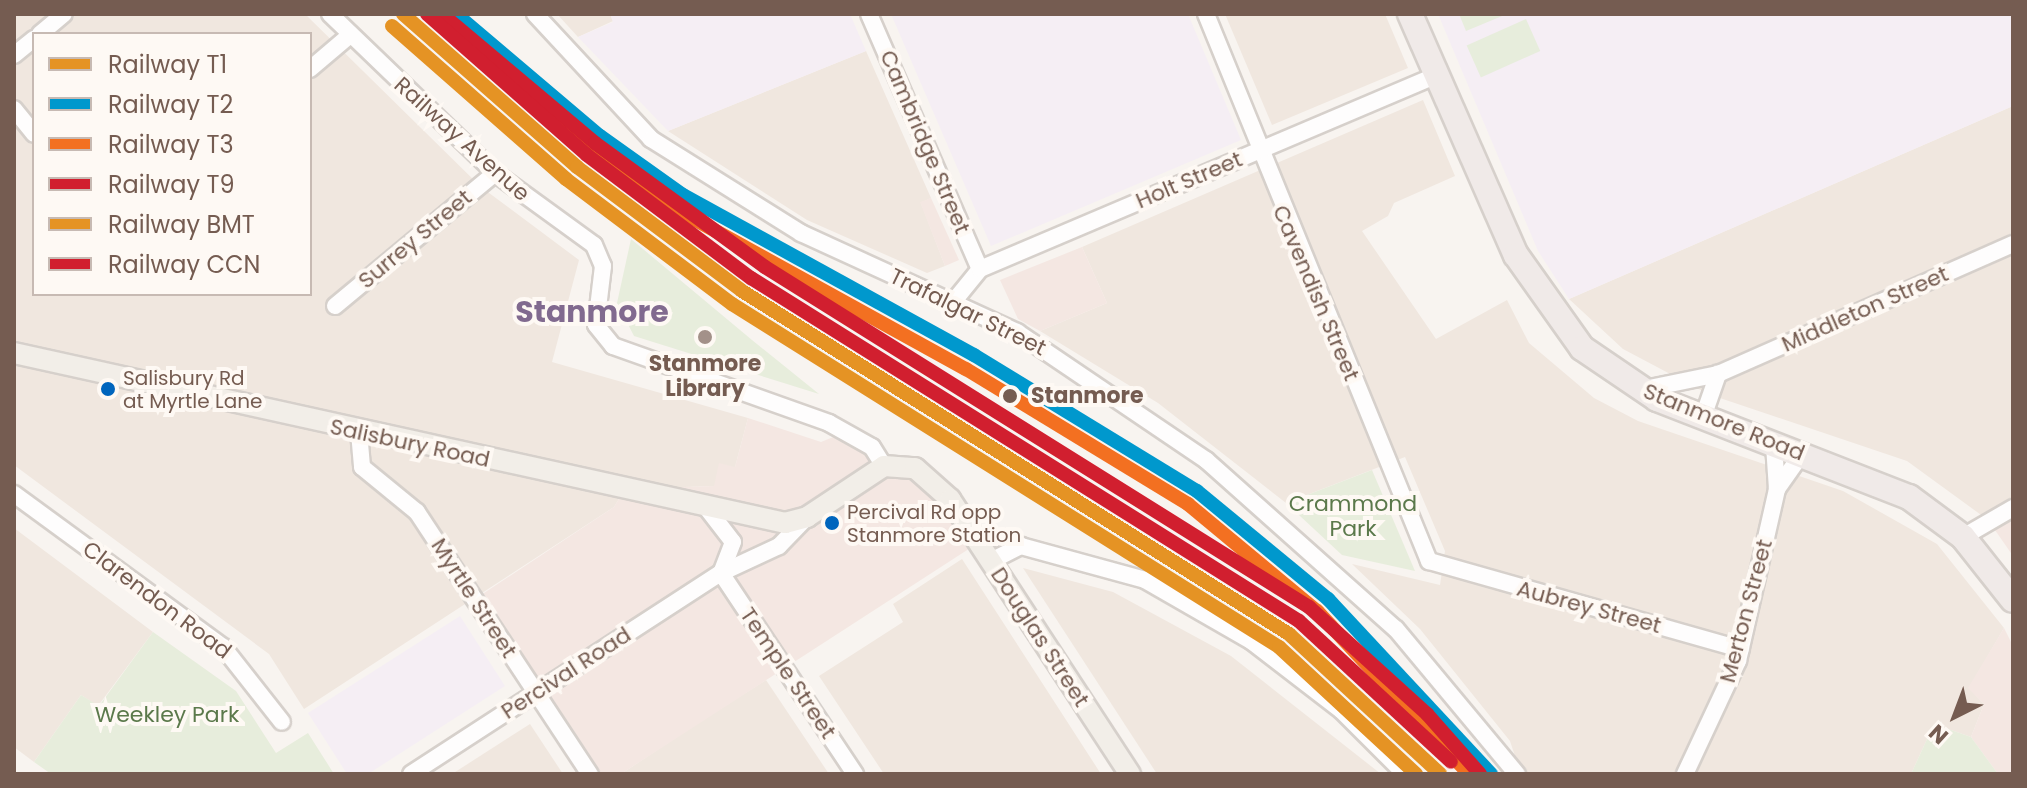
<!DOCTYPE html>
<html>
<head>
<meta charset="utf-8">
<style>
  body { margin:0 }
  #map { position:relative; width:2027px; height:788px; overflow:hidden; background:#f8f4f0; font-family:Poppins,sans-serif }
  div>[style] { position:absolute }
  .residential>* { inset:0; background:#f0e7df }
  .commercial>* { inset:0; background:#f4e7e2 }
  .education>* { inset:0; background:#f5eef4 }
  .green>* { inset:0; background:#e7eddc; transform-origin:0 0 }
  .roads { filter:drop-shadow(2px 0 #d6d0cb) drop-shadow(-2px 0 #d6d0cb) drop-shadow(0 2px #d6d0cb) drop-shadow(0 -2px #d6d0cb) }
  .minor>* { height:16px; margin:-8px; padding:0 8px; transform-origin:8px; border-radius:8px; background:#fefdfd }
  .major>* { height:20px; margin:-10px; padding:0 10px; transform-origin:10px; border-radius:10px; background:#f2eee8 }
  .highway>* { height:24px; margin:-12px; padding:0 12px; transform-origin:12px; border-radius:12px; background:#f0eae8 }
  .rail-1>* { height:14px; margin:-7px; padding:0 7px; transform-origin:7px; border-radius:7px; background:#e59324 }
  .rail-2>* { height:14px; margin:-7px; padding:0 7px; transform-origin:7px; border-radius:7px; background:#0098cd }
  .rail-3>* { height:14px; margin:-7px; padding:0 7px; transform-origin:7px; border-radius:7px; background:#f37021 }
  .rail-4>* { height:14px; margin:-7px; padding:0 7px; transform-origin:7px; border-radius:7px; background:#d11f2f }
  .rail-5>* { height:14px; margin:-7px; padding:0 7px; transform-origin:7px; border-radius:7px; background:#e59324 }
  .rail-6>* { height:14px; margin:-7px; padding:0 7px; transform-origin:7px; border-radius:7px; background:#d11f2f }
  .dots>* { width:22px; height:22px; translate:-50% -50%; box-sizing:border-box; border:4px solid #fef9f4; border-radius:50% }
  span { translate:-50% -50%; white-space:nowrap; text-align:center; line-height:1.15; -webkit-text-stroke:8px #fef9f4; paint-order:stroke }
  .bus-label { font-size:20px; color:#755c51 }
  .left { translate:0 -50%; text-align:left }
  .street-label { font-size:22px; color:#755c51 }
  .poi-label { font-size:22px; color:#755c51; font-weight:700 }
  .stop-label { font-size:22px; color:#755c51; font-weight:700 }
  .park-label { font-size:22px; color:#5b794b }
  .district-label { font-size:30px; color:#816a8f; font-weight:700 }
  .frame { position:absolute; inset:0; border:16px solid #755c51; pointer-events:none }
  .legend { position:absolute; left:32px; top:32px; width:280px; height:264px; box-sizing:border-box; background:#fef9f4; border:2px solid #c7bab3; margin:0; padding:10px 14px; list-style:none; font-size:24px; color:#755c51 }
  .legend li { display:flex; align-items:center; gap:16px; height:40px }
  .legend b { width:40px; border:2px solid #c7bab3 }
  .north { position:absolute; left:1915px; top:676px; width:80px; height:80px; -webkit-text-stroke:6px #fef9f4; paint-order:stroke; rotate:222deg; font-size:22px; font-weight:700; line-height:32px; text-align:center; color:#755c51 }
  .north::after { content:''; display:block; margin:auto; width:28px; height:36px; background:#755c51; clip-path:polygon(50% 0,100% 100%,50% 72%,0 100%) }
</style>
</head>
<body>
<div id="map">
  <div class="residential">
    <i style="clip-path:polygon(evenodd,14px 14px,305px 14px,481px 187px,579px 260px,552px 362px,748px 418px,735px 467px,719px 467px,715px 486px,625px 489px,614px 507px,304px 709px,269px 654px,14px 465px,14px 14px,34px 34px,310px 34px,310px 294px,34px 294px,34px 34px)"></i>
    <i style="clip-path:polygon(557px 14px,610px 14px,613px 21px,578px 37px)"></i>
    <i style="clip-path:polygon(1225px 14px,1385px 14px,1408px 68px,1272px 125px)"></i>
    <i style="clip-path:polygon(866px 51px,931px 198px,921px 203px,945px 266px,927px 273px,807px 220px,668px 131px)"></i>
    <i style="clip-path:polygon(1423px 100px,1455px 176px,1394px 203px,1388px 216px,1362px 231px,1436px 339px,1507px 300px,1529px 343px,1594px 398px,1638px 421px,1843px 491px,1937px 544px,2004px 628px,1969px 688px,1984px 704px,1971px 737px,1934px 724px,1911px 774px,1521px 774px,1510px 741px,1420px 629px,1352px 564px,1440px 585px,1445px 551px,1405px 457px,1286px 503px,1158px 403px,1040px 331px,1107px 303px,1082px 247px)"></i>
    <i style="clip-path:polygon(2013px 106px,2013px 504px,1988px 520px,1907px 461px,1708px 394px,1623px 349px,1569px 299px)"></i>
    <i style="clip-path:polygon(14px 528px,153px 632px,98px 706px,81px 695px,34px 762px,14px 747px)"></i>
    <i style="clip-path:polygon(962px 559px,1101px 774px,884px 774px,819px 676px,903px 622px,893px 604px)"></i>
    <i style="clip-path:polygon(1023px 568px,1113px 592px,1231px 656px,1381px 774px,1157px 774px)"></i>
    <i style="clip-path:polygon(766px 680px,829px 774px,621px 774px,692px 727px)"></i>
    <i style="clip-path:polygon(530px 724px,563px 774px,452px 774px)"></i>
  </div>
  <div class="commercial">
    <i style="clip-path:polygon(931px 198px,959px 260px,945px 266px,920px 202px)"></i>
    <i style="clip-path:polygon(1082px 247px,1107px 303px,1040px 331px,1018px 319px,1000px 280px)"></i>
    <i style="clip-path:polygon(748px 418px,821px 442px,848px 431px,884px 466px,905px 466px,978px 543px,621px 774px,590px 774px,475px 599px,614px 507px,625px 489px,714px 486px,719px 463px,735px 467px)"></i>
    <i style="clip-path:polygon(2013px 504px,2013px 556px,1988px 520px)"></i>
    <i style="clip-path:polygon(2004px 628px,2013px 646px,2013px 774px,1998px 774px,1971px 737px,1984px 704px,1968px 688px)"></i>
  </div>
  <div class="education">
    <i style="clip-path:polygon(610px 14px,850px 14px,866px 51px,668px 131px,578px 37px,613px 22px)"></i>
    <i style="clip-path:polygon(891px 14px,1188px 14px,1241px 140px,991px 246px)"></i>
    <i style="clip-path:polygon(1438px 14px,2013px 14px,2013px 106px,1569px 299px,1538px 251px)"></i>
    <i style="clip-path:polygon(460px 616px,505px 686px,368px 774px,347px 774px,308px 713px)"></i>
  </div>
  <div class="green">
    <i style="clip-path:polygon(1459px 14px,1507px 14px,1466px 31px)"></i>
    <i style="left:1526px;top:19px;width:35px;height:65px;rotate:66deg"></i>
    <i style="clip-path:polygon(631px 239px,752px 340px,819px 394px,634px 336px,617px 303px)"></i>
    <i style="clip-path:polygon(1372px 470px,1415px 571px,1342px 555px,1286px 503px)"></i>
    <i style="clip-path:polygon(153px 632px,236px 691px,276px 753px,308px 733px,334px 774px,51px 774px,34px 762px,81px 695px,99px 706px)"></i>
    <i style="clip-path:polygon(1934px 724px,1971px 737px,1998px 774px,1911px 774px)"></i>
  </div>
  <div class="roads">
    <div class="minor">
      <i style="left:330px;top:14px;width:229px;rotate:43.9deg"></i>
      <i style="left:495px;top:173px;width:122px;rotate:36deg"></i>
      <i style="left:594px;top:245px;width:23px;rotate:67deg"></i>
      <i style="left:603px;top:266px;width:59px;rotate:96.8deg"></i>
      <i style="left:596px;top:325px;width:27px;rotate:51deg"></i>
      <i style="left:613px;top:346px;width:229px;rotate:19.6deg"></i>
      <i style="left:829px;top:423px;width:49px;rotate:29.2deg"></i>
      <i style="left:872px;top:447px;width:22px;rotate:58deg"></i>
      <i style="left:535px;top:14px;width:171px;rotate:47.1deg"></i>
      <i style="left:651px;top:139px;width:177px;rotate:32.1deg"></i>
      <i style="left:801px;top:233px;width:238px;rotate:24.6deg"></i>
      <i style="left:1017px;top:332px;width:228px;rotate:34.1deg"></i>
      <i style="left:1206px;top:460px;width:254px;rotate:41.7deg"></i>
      <i style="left:1396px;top:629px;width:189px;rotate:50.2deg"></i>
      <i style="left:869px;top:14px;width:278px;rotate:66.5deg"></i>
      <i style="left:1206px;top:14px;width:591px;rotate:67.82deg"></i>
      <i style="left:1429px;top:561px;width:324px;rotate:15.8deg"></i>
      <i style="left:40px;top:34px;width:31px;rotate:-40deg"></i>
      <i style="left:14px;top:55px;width:26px;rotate:-39deg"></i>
      <i style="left:310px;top:69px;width:52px;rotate:-40.4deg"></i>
      <i style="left:14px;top:109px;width:32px;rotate:51deg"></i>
      <i style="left:954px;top:301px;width:41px;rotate:-50.9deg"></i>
      <i style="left:980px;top:269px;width:496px;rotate:-23deg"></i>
      <i style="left:335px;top:306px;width:208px;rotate:-39.7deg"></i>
      <i style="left:1640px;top:390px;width:80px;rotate:-11.6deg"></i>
      <i style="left:1718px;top:374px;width:322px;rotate:-23.8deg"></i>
      <i style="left:1703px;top:417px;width:46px;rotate:-70.8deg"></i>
      <i style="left:359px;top:432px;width:35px;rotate:85deg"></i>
      <i style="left:362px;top:467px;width:71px;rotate:39.3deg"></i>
      <i style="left:417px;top:512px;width:314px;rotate:56.6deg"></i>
      <i style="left:1777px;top:489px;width:42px;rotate:-54.8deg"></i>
      <i style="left:14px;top:494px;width:259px;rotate:36.2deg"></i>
      <i style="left:223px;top:647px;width:95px;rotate:51.8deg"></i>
      <i style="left:706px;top:507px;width:44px;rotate:52.4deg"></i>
      <i style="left:733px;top:542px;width:33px;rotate:111deg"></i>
      <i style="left:1963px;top:537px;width:58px;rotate:-30.1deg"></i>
      <i style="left:991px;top:561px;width:34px;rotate:-27deg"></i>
      <i style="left:1021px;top:546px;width:129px;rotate:15.3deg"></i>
      <i style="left:1145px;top:580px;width:122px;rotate:29.9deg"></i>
      <i style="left:1251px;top:641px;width:113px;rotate:37.5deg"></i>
      <i style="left:1341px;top:710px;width:91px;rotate:45deg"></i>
      <i style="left:721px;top:573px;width:242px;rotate:56.3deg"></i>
      <i style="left:411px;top:774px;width:369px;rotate:-33deg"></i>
      <i style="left:721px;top:573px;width:64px;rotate:-25deg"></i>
      <i style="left:779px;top:546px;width:40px;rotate:-46deg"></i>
      <i style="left:1685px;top:774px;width:125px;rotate:-64.9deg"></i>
      <i style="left:1738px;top:661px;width:176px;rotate:-77.2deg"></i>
      <i style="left:1777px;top:489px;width:44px;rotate:-93.9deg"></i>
    </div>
    <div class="major">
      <i style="left:14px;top:353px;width:790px;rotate:12.43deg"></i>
      <i style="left:785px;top:523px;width:23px;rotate:-15deg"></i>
      <i style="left:807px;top:517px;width:92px;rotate:-33.5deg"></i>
      <i style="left:884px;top:466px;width:31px;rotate:4deg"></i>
      <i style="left:915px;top:468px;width:47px;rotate:41.5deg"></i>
      <i style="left:950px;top:499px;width:329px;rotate:56.8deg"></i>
    </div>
    <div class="highway">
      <i style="left:1410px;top:14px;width:263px;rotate:66.3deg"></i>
      <i style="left:1516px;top:255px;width:114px;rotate:54.6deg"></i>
      <i style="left:1582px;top:348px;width:91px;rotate:34.2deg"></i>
      <i style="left:1657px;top:399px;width:270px;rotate:21.3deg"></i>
      <i style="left:1909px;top:497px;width:67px;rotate:36.5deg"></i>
      <i style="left:1963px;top:537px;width:80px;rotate:51.6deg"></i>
    </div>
  </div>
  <div class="rail-1">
    <i style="left:403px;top:14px;width:232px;rotate:41.3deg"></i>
    <i style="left:577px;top:167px;width:206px;rotate:36.9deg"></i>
    <i style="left:742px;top:291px;width:646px;rotate:32.09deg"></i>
    <i style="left:1289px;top:634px;width:206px;rotate:42.8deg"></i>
  </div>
  <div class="rail-2">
    <i style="left:456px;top:14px;width:189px;rotate:40.3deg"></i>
    <i style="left:600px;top:136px;width:102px;rotate:35.4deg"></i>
    <i style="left:683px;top:195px;width:332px;rotate:28.8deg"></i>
    <i style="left:974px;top:355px;width:261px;rotate:31.4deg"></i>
    <i style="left:1197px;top:491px;width:170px;rotate:39.5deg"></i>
    <i style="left:1328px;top:599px;width:239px;rotate:47deg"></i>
  </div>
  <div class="rail-3">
    <i style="left:446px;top:26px;width:189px;rotate:40.3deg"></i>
    <i style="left:590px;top:148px;width:103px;rotate:35.5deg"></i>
    <i style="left:674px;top:208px;width:333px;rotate:28.9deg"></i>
    <i style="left:966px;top:369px;width:260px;rotate:31.3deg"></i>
    <i style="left:1188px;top:504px;width:168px;rotate:39.7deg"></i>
    <i style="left:1317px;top:611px;width:223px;rotate:47deg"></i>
  </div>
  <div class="rail-4">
    <i style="left:442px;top:14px;width:200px;rotate:40.1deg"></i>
    <i style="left:595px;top:143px;width:210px;rotate:36.1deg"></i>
    <i style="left:765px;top:267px;width:642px;rotate:32.01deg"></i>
    <i style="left:1309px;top:607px;width:159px;rotate:42.2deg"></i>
    <i style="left:1427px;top:714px;width:80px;rotate:48.5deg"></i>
  </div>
  <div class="rail-5">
    <i style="left:392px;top:26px;width:232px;rotate:41.3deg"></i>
    <i style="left:566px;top:179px;width:208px;rotate:37deg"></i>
    <i style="left:732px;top:304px;width:646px;rotate:32.09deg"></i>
    <i style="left:1279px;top:647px;width:187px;rotate:42.8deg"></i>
  </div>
  <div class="rail-6">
    <i style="left:427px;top:14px;width:213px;rotate:41.4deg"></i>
    <i style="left:587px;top:155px;width:205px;rotate:36.9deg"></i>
    <i style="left:751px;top:278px;width:646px;rotate:32.04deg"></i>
    <i style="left:1299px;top:621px;width:207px;rotate:42.8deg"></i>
  </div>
  <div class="dots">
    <i style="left:705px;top:337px;background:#a39189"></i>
    <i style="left:108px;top:389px;background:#0065bd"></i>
    <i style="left:1010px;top:396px;background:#755c51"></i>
    <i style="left:832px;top:523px;background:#0065bd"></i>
  </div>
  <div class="bus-label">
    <span class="left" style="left:123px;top:390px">Salisbury Rd<br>at Myrtle Lane</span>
    <span class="left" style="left:847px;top:524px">Percival Rd opp<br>Stanmore Station</span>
  </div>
  <div class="street-label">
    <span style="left:462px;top:139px;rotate:42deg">Railway Avenue</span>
    <span style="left:925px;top:142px;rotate:67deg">Cambridge Street</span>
    <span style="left:1189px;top:180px;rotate:-23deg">Holt Street</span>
    <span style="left:415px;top:239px;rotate:-40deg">Surrey Street</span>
    <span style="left:1316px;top:293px;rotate:67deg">Cavendish Street</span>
    <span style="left:1865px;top:309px;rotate:-24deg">Middleton Street</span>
    <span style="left:968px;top:312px;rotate:26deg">Trafalgar Street</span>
    <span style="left:1724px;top:422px;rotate:22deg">Stanmore Road</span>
    <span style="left:410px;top:443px;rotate:12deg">Salisbury Road</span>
    <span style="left:474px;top:598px;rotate:57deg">Myrtle Street</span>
    <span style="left:157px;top:600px;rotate:37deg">Clarendon Road</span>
    <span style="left:1589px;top:607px;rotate:15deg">Aubrey Street</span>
    <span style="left:1746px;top:611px;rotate:-75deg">Merton Street</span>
    <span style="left:1040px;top:637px;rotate:57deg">Douglas Street</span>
    <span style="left:566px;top:673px;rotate:-33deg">Percival Road</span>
    <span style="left:788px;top:673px;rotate:56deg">Temple Street</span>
  </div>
  <div class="poi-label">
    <span style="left:705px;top:376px">Stanmore<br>Library</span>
  </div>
  <div class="stop-label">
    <span class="left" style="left:1031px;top:396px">Stanmore</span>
  </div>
  <div class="park-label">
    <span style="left:1353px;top:516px">Crammond<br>Park</span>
    <span style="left:167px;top:715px">Weekley Park</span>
  </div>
  <div class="district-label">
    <span style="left:592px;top:312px">Stanmore</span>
  </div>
  <div class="frame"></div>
  <ul class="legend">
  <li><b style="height:10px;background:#e59324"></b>Railway T1</li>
  <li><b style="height:10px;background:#0098cd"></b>Railway T2</li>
  <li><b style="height:10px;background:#f37021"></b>Railway T3</li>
  <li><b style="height:10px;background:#d11f2f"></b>Railway T9</li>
  <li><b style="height:10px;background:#e59324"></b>Railway BMT</li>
  <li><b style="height:10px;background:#d11f2f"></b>Railway CCN</li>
  </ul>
  <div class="north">N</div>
</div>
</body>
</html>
